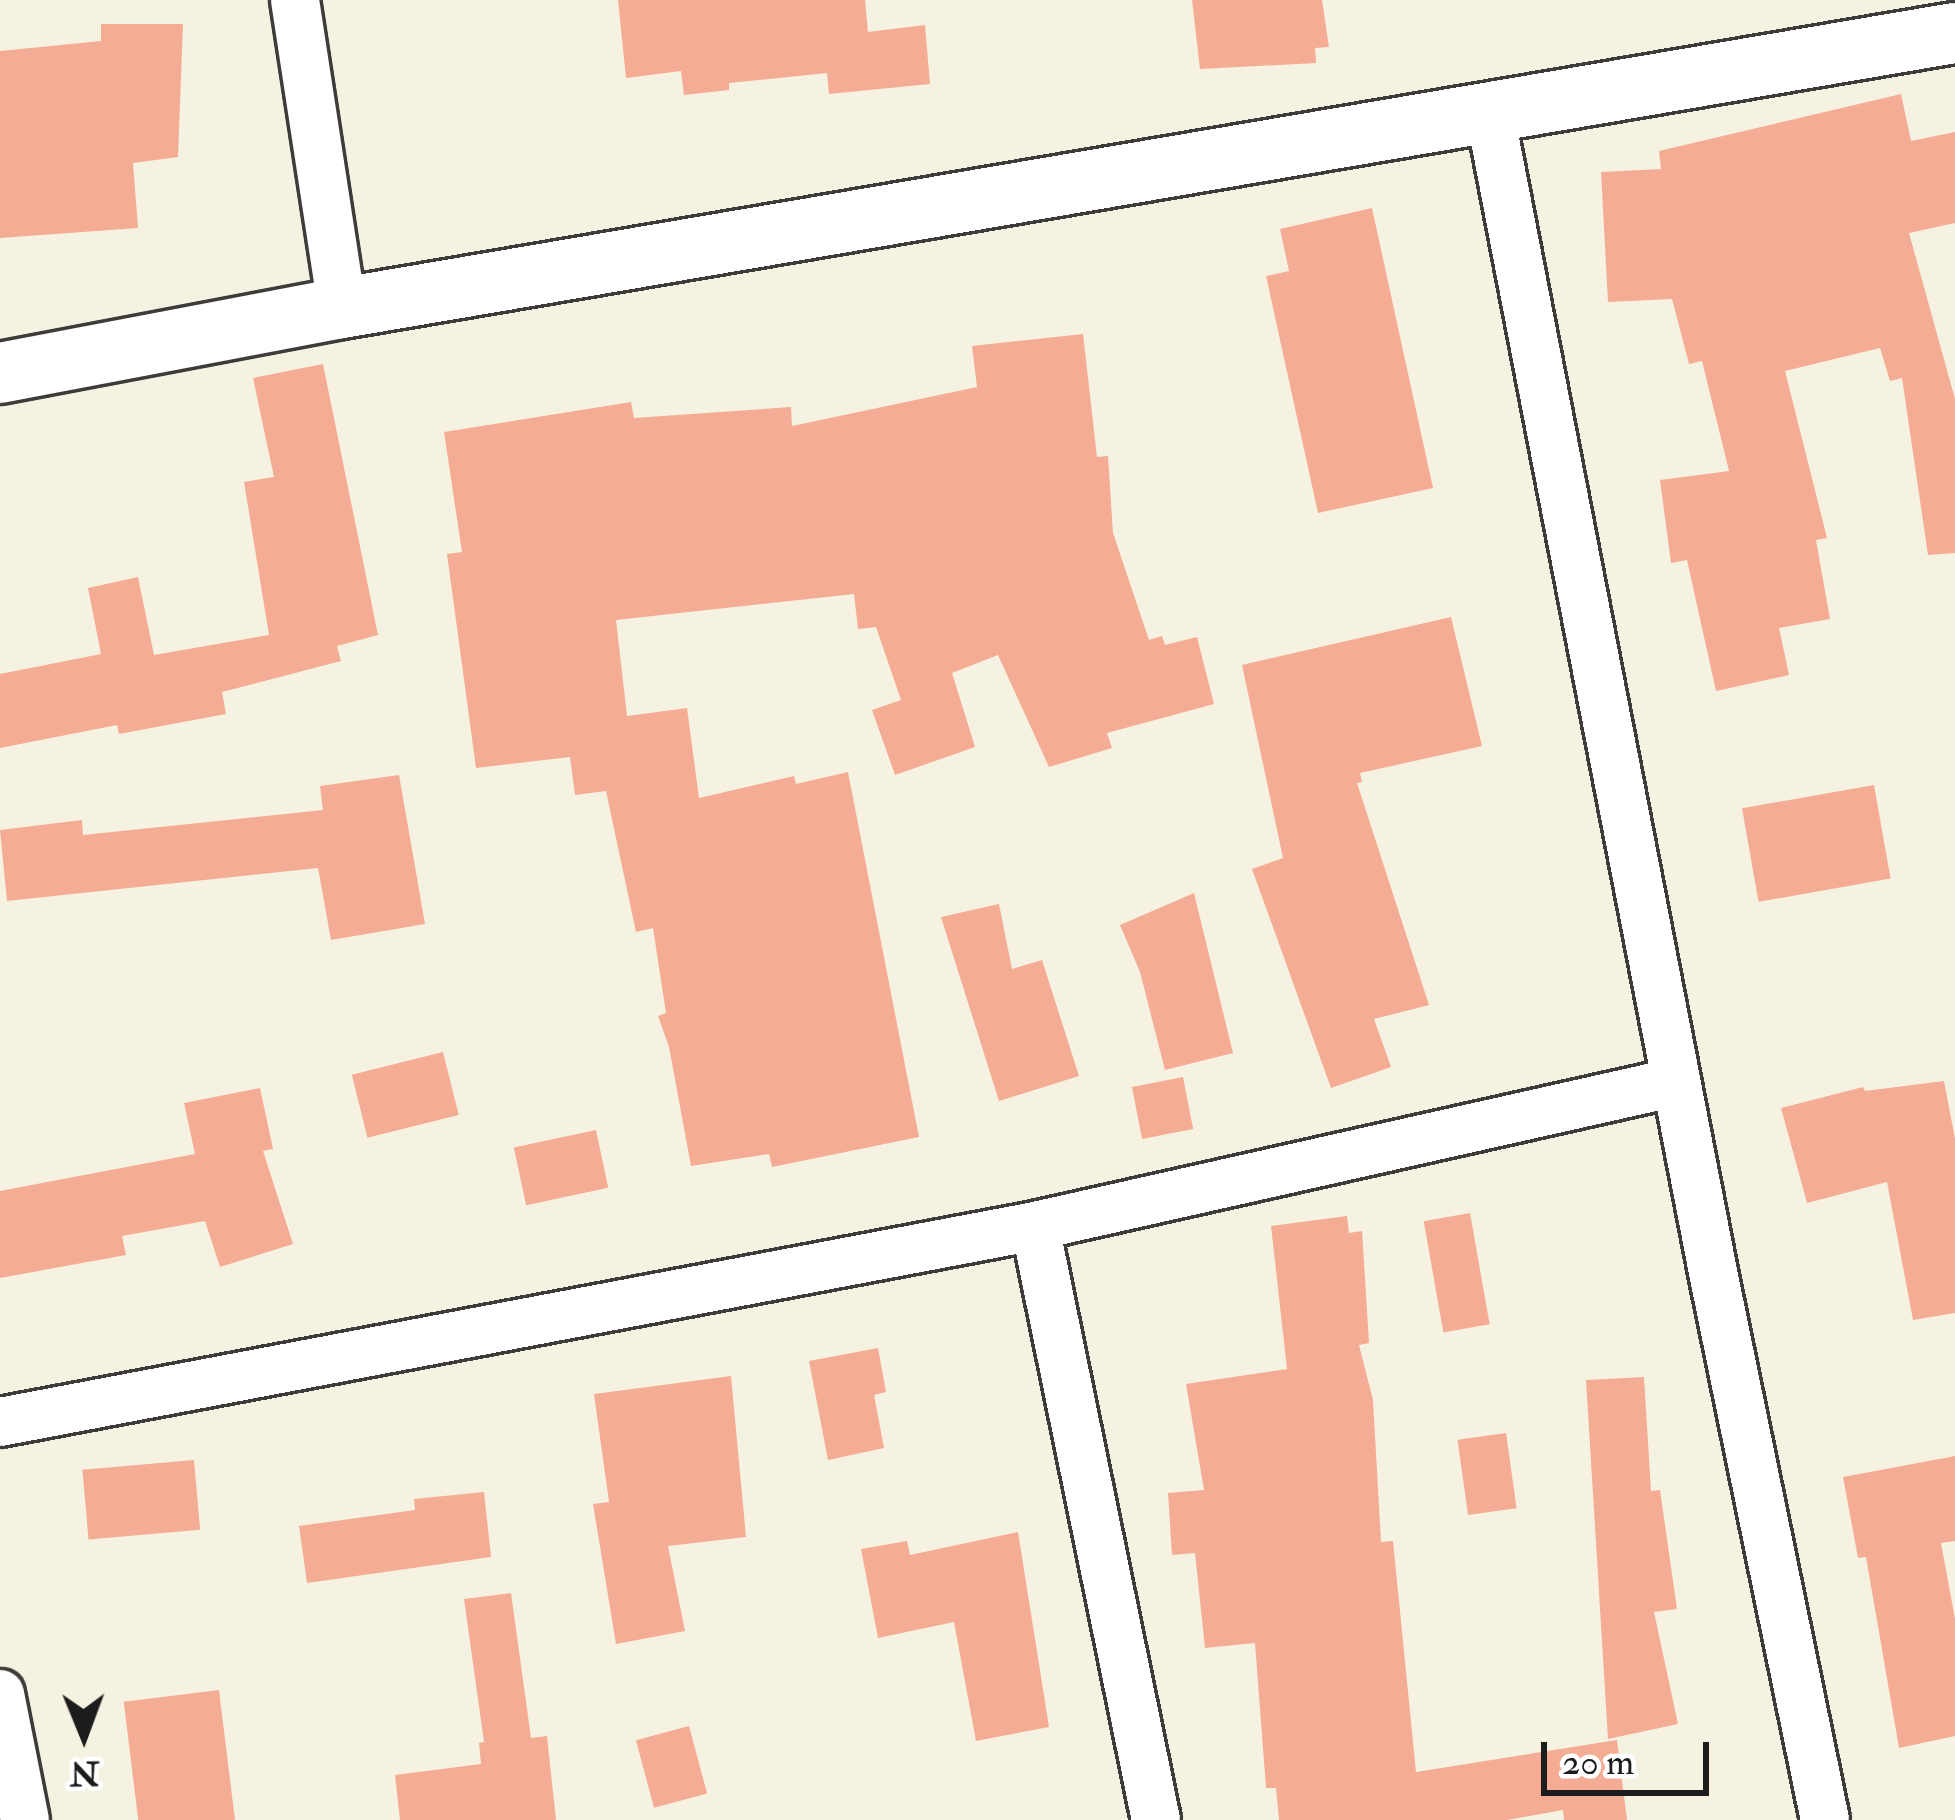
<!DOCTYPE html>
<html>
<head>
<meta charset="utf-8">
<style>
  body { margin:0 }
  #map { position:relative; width:1955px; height:1820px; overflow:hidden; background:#f5f2e2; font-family:"IM FELL Double Pica",serif }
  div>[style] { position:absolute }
  .building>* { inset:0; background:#f5ac95; transform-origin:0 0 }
  .roads { filter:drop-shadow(3px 0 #3d3c3a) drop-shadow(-3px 0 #3d3c3a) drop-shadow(0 3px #3d3c3a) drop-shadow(0 -3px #3d3c3a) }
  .minor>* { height:48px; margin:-24px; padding:0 24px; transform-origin:24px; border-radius:24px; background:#fff }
  .tertiary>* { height:60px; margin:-30px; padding:0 30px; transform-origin:30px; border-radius:30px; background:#fff }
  span { translate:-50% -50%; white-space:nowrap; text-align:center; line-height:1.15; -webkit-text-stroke:12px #fff; paint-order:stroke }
  .north { position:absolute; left:24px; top:1676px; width:120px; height:120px; -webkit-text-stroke:9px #fff; paint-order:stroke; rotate:179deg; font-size:33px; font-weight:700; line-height:48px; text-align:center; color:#1c1c1c }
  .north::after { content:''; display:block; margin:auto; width:42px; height:54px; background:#1c1c1c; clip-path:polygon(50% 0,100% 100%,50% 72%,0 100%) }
  .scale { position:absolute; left:1541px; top:1742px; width:168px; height:54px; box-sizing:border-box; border:6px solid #1c1c1c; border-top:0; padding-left:15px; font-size:36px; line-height:42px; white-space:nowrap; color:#1c1c1c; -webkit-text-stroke:9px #fff; paint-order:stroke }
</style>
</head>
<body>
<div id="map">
  <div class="building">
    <i style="clip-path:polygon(618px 0,865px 0,868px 32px,925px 25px,930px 84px,829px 94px,827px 73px,729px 83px,729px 90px,684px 95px,681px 71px,626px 78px)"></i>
    <i style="clip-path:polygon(1192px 0,1322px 0,1329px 47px,1315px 48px,1316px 63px,1200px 69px)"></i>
    <i style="clip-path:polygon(101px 24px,183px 24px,178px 157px,133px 163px,138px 228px,0 238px,0 51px,101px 41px)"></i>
    <i style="clip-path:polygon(1901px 94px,1911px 141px,1955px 132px,1955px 223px,1909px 233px,1955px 399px,1955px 553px,1928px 555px,1902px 378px,1890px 381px,1880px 348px,1785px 371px,1827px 538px,1816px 540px,1830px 619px,1779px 628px,1789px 675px,1716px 691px,1687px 560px,1671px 563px,1660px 480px,1729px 471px,1702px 361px,1689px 364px,1672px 299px,1608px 302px,1601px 172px,1661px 169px,1659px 151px)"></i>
    <i style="clip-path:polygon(1372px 208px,1433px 488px,1318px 513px,1266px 276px,1289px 271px,1280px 229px)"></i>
    <i style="clip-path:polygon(1083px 334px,1097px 457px,1108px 456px,1113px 533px,1149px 640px,1162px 636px,1165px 645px,1197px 637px,1214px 704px,1107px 733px,1112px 748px,1049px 767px,998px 655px,952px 673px,975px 747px,895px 775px,872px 710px,901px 700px,876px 627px,858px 629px,854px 594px,616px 620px,627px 716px,687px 708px,699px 798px,794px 776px,796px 784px,848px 772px,919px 1137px,772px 1167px,769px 1154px,691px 1166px,669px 1047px,658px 1016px,666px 1013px,653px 928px,636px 932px,606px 791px,575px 795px,570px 757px,476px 768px,447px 554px,462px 552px,444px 432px,631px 402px,634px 418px,791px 407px,792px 426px,977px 387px,972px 346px)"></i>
    <i style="clip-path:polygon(323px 364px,378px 635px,337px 646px,341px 661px,222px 692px,226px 714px,119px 734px,117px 725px,0 748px,0 674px,101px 654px,88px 588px,138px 577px,154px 655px,269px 635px,244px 482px,274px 477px,253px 378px)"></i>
    <i style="clip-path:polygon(1451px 617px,1482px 746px,1360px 773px,1362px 782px,1357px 783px,1429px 1005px,1374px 1019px,1391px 1067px,1331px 1088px,1252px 869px,1283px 858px,1242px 665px)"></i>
    <i style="clip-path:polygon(399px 775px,425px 924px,331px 940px,318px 868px,7px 901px,0 830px,82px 820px,83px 835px,323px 810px,320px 786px)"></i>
    <i style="left:1874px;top:785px;width:95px;height:134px;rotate:80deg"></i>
    <i style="clip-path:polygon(1194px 893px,1233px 1053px,1165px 1070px,1140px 972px,1120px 925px)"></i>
    <i style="clip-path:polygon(999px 904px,1012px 969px,1042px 960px,1079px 1076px,999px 1101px,941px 917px)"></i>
    <i style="left:443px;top:1052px;width:65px;height:94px;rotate:76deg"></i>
    <i style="left:1183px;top:1077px;width:53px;height:52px;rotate:79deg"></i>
    <i style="clip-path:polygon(1944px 1081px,1955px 1139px,1955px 1313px,1913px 1320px,1887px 1182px,1807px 1203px,1781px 1108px,1863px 1087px,1865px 1091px)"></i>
    <i style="clip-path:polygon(260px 1088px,273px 1149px,263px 1151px,293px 1244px,220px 1267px,205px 1221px,122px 1236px,126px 1255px,0 1278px,0 1191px,195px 1154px,184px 1103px)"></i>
    <i style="left:596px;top:1130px;width:59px;height:84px;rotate:78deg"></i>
    <i style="left:1470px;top:1213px;width:113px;height:47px;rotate:80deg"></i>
    <i style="clip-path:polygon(1347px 1216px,1349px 1233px,1362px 1231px,1369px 1343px,1359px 1345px,1373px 1400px,1381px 1542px,1393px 1541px,1416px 1772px,1617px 1740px,1627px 1820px,1564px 1820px,1563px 1810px,1507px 1820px,1279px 1820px,1276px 1788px,1266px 1788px,1255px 1643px,1205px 1648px,1195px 1553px,1172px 1555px,1168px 1493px,1204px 1490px,1186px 1384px,1287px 1369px,1271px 1226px)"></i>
    <i style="clip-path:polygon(878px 1348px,886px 1392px,874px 1395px,884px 1448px,828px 1460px,809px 1361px)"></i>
    <i style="clip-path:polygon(731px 1376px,746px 1537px,668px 1546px,685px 1631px,616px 1644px,593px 1504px,609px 1502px,594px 1394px)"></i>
    <i style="clip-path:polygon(1644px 1377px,1651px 1491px,1660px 1490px,1677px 1609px,1654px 1612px,1678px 1724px,1608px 1739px,1586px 1380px)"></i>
    <i style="left:1506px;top:1433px;width:76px;height:49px;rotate:82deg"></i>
    <i style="clip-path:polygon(1955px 1456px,1955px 1541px,1941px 1543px,1955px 1619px,1955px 1736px,1899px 1748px,1866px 1557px,1858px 1558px,1843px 1477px)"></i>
    <i style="left:194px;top:1460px;width:70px;height:112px;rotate:85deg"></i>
    <i style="clip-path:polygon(484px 1492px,491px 1557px,307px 1583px,299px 1526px,415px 1510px,414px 1499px)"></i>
    <i style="clip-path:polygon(1018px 1532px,1049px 1727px,976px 1741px,954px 1622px,878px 1638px,861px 1549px,907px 1541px,910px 1555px)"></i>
    <i style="clip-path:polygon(511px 1593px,531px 1738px,547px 1736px,556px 1820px,400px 1820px,395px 1775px,481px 1764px,479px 1743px,484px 1742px,464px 1599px)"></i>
    <i style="left:219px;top:1690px;width:131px;height:96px;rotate:83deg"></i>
    <i style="left:689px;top:1726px;width:70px;height:55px;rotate:75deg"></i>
  </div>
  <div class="roads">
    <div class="minor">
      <i style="left:295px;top:0;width:312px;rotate:81.3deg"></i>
      <i style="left:1490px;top:114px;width:1179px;rotate:79.1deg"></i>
      <i style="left:1713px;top:1272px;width:559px;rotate:78.45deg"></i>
      <i style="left:1035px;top:1226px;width:606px;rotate:78.49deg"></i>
      <i style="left:0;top:1422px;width:1053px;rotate:-10.72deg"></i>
      <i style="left:1035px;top:1226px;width:657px;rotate:-12.66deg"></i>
      <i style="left:0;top:1694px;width:128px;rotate:78.8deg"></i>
    </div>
    <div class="tertiary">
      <i style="left:0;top:373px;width:348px;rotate:-10.8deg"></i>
      <i style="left:342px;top:308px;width:1636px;rotate:-9.68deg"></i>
    </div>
  </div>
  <div class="north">N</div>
  <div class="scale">20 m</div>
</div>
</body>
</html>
